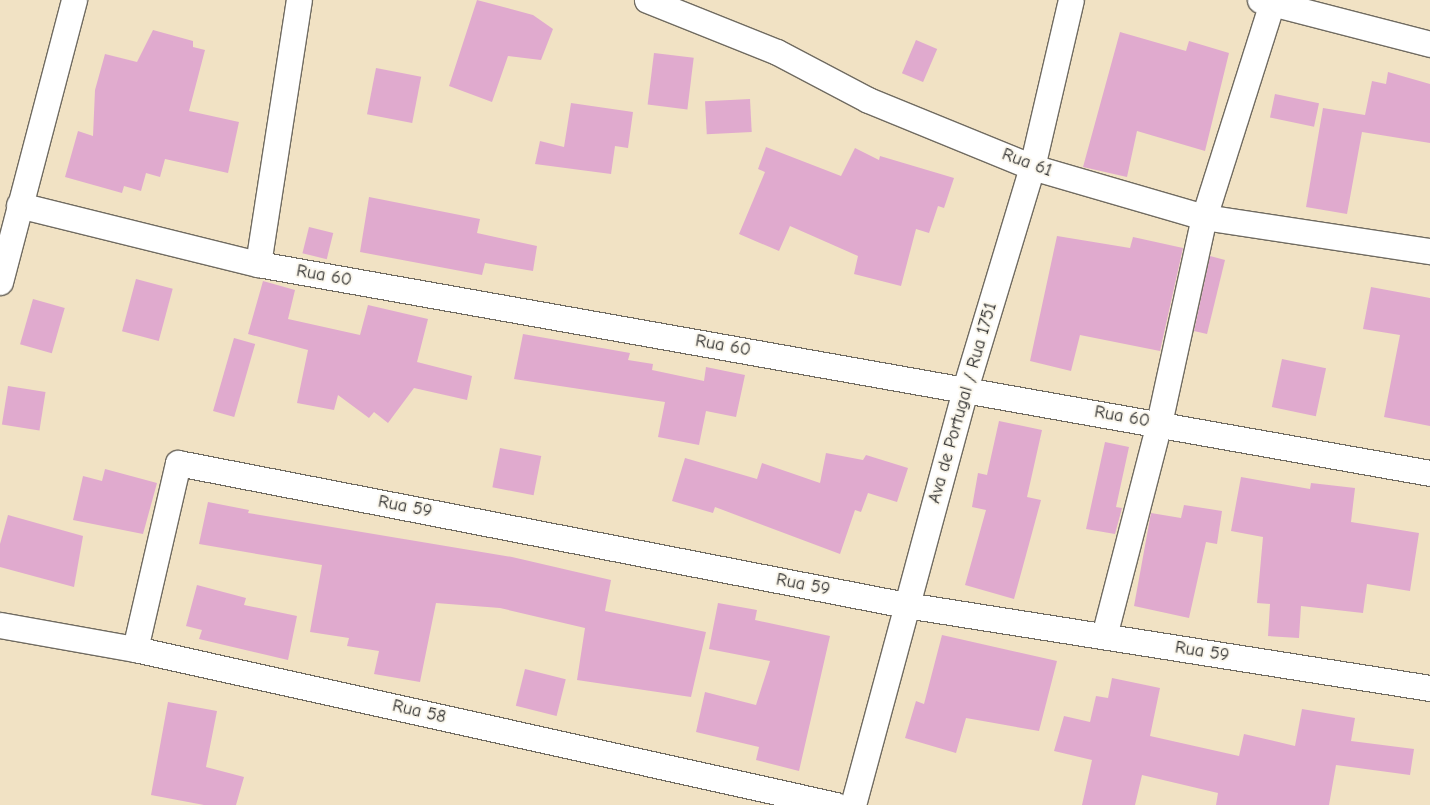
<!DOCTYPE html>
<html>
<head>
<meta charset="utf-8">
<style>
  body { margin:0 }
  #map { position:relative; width:1430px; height:805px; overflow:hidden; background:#f1e2c4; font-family:"Comic Neue",sans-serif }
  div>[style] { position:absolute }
  .building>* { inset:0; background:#e0aace; transform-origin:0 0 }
  .roads { filter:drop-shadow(1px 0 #706b61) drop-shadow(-1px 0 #706b61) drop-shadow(0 1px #706b61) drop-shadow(0 -1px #706b61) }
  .street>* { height:25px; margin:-12.5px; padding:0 12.5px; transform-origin:12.5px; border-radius:12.5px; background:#fff }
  span { translate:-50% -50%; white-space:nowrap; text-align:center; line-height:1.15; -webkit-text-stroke:4px #fbf7ec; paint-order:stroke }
  .street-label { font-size:18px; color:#2b2b2b }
</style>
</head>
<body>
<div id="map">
  <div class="building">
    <i style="clip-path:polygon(477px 0,533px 15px,553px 29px,541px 60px,508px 56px,492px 102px,449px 86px)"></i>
    <i style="clip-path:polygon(153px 30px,193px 41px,193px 47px,205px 50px,189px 111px,239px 122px,228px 173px,165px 159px,160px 177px,146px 173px,141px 191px,124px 186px,122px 193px,65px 177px,78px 131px,93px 136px,95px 90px,105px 54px,137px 62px)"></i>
    <i style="clip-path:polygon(1120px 32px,1186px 51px,1189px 41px,1229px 53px,1205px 151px,1137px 131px,1127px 177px,1083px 167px)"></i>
    <i style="left:916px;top:40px;width:23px;height:36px;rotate:23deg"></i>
    <i style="left:654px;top:53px;width:40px;height:52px;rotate:7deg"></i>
    <i style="left:376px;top:68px;width:46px;height:47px;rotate:11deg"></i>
    <i style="clip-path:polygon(1388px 72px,1430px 84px,1430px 143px,1362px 132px,1347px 214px,1306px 207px,1323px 108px,1365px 115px,1372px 81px,1386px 84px)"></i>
    <i style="left:1275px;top:94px;width:45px;height:24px;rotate:12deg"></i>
    <i style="left:750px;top:99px;width:33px;height:45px;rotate:87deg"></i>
    <i style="clip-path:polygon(571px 103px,633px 112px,628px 148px,615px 146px,611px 174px,535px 164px,540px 141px,564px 147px)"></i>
    <i style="clip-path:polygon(766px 147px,841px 176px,855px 148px,879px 160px,880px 156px,954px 178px,944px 208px,938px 206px,929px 233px,916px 229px,901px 286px,854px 274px,858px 256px,790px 226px,779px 251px,739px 234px,765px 172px,758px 169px)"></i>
    <i style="clip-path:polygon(369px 197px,480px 219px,477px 233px,537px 246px,533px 271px,485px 263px,482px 275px,360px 252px)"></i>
    <i style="left:309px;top:227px;width:25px;height:27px;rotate:14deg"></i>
    <i style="clip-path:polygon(1057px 236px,1130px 248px,1133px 237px,1183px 248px,1160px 351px,1080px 335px,1071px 371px,1030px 361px)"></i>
    <i style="clip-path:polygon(1210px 256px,1225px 260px,1207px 334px,1194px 331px)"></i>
    <i style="left:136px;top:279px;width:38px;height:54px;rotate:15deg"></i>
    <i style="clip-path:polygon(263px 281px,295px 290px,288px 319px,360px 335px,368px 305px,428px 319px,417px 362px,472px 376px,467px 400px,414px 388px,388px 423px,374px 412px,369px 418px,338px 395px,334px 410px,297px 403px,308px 350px,248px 334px)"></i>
    <i style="clip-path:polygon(1371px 287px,1430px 298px,1430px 426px,1384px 417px,1400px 335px,1363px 329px)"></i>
    <i style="left:33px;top:299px;width:33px;height:47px;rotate:16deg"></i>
    <i style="clip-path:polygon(523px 334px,630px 353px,628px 360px,653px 364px,652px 370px,704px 381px,706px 367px,745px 375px,736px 417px,706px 411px,699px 445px,658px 437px,665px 402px,514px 379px)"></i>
    <i style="left:234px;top:338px;width:22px;height:76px;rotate:16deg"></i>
    <i style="left:1282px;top:359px;width:45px;height:49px;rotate:12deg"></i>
    <i style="left:8px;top:386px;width:38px;height:39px;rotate:9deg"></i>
    <i style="clip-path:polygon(999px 421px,1042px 430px,1027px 497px,1041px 500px,1014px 599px,965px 585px,986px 510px,972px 507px,978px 473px,987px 475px)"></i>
    <i style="clip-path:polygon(1105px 442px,1129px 447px,1116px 507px,1122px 508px,1115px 534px,1086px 529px)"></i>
    <i style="left:500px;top:448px;width:42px;height:40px;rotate:11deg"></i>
    <i style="clip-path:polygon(826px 453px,863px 460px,866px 455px,908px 468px,897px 502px,868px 493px,861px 512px,855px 510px,840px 554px,715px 507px,713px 513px,672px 501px,685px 458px,757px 479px,762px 463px,820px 483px)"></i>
    <i style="clip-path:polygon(105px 469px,157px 483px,143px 534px,73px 520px,83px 476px,102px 481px)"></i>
    <i style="clip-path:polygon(1241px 477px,1310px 489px,1311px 483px,1355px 488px,1351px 522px,1419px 533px,1410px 591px,1367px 584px,1363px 613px,1301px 606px,1299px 638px,1268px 636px,1270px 604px,1257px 603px,1263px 537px,1231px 531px)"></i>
    <i style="clip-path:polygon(208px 502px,249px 510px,248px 513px,512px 557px,611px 580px,605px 611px,706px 632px,691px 697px,577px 680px,585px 628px,500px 608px,436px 603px,420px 682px,374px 674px,379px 651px,347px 646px,349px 638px,310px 632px,322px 565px,199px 544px)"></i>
    <i style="clip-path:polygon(1184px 505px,1222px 511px,1217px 544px,1206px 542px,1189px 618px,1134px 606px,1151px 513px,1181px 518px)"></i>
    <i style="clip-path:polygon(8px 515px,83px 536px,74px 587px,0 567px,0 544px)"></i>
    <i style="clip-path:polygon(197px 585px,246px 598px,244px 605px,297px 616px,288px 660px,199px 639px,202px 630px,186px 626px)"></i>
    <i style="clip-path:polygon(718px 603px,757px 610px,755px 620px,830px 636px,799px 771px,756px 760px,759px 747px,696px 732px,705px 692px,756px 705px,770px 661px,709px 649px)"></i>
    <i style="clip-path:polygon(942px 635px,1057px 661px,1039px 731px,966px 718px,956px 753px,905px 738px,916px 701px,924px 704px)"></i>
    <i style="left:525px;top:669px;width:42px;height:38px;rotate:14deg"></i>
    <i style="clip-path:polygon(1112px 678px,1160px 688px,1150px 736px,1239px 756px,1244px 734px,1295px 746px,1302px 709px,1355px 718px,1351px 741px,1414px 749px,1410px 775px,1336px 765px,1329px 805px,1216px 805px,1218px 793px,1142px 775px,1135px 805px,1082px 805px,1092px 760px,1054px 751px,1064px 716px,1090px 722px,1096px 696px,1108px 698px)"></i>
    <i style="clip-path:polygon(168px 702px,217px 711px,206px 767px,244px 777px,236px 805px,204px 805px,151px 795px)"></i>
  </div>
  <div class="roads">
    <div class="street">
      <i style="left:647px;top:0;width:140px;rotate:21.8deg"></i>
      <i style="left:777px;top:52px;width:103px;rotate:27.8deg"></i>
      <i style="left:868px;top:100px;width:177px;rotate:22.2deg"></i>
      <i style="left:1032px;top:167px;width:179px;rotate:16.2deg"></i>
      <i style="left:1204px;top:217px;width:229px;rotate:8.6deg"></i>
      <i style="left:1260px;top:0;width:176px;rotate:14.5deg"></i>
      <i style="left:19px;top:205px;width:246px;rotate:13.9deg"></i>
      <i style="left:258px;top:264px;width:1190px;rotate:10.11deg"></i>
      <i style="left:258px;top:264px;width:267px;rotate:-81.2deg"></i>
      <i style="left:0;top:282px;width:292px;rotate:-75.3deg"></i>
      <i style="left:0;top:625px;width:137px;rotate:10.1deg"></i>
      <i style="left:135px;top:649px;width:718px;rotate:12.55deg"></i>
      <i style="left:1104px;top:636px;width:220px;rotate:-75.5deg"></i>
      <i style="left:1159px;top:423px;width:211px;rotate:-77.7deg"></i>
      <i style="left:1204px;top:217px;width:225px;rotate:-72.4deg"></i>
      <i style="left:135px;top:649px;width:191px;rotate:-77deg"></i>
      <i style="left:178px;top:463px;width:742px;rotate:11.04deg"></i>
      <i style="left:906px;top:605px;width:531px;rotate:9deg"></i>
      <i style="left:853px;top:805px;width:431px;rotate:-74.9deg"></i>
      <i style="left:965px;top:389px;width:232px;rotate:-73.2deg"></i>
      <i style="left:1032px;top:167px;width:171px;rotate:-76.9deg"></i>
    </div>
  </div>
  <div class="street-label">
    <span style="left:1027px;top:163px;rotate:20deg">Rua 61</span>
    <span style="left:324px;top:276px;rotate:10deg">Rua 60</span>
    <span style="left:723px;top:346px;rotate:10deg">Rua 60</span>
    <span style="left:963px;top:403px;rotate:-74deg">Ava de Portugal / Rua 1751</span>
    <span style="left:1122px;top:417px;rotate:10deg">Rua 60</span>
    <span style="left:405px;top:507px;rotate:11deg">Rua 59</span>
    <span style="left:803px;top:585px;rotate:11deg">Rua 59</span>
    <span style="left:1202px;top:652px;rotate:9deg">Rua 59</span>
    <span style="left:419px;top:712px;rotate:13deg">Rua 58</span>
  </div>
</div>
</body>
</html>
